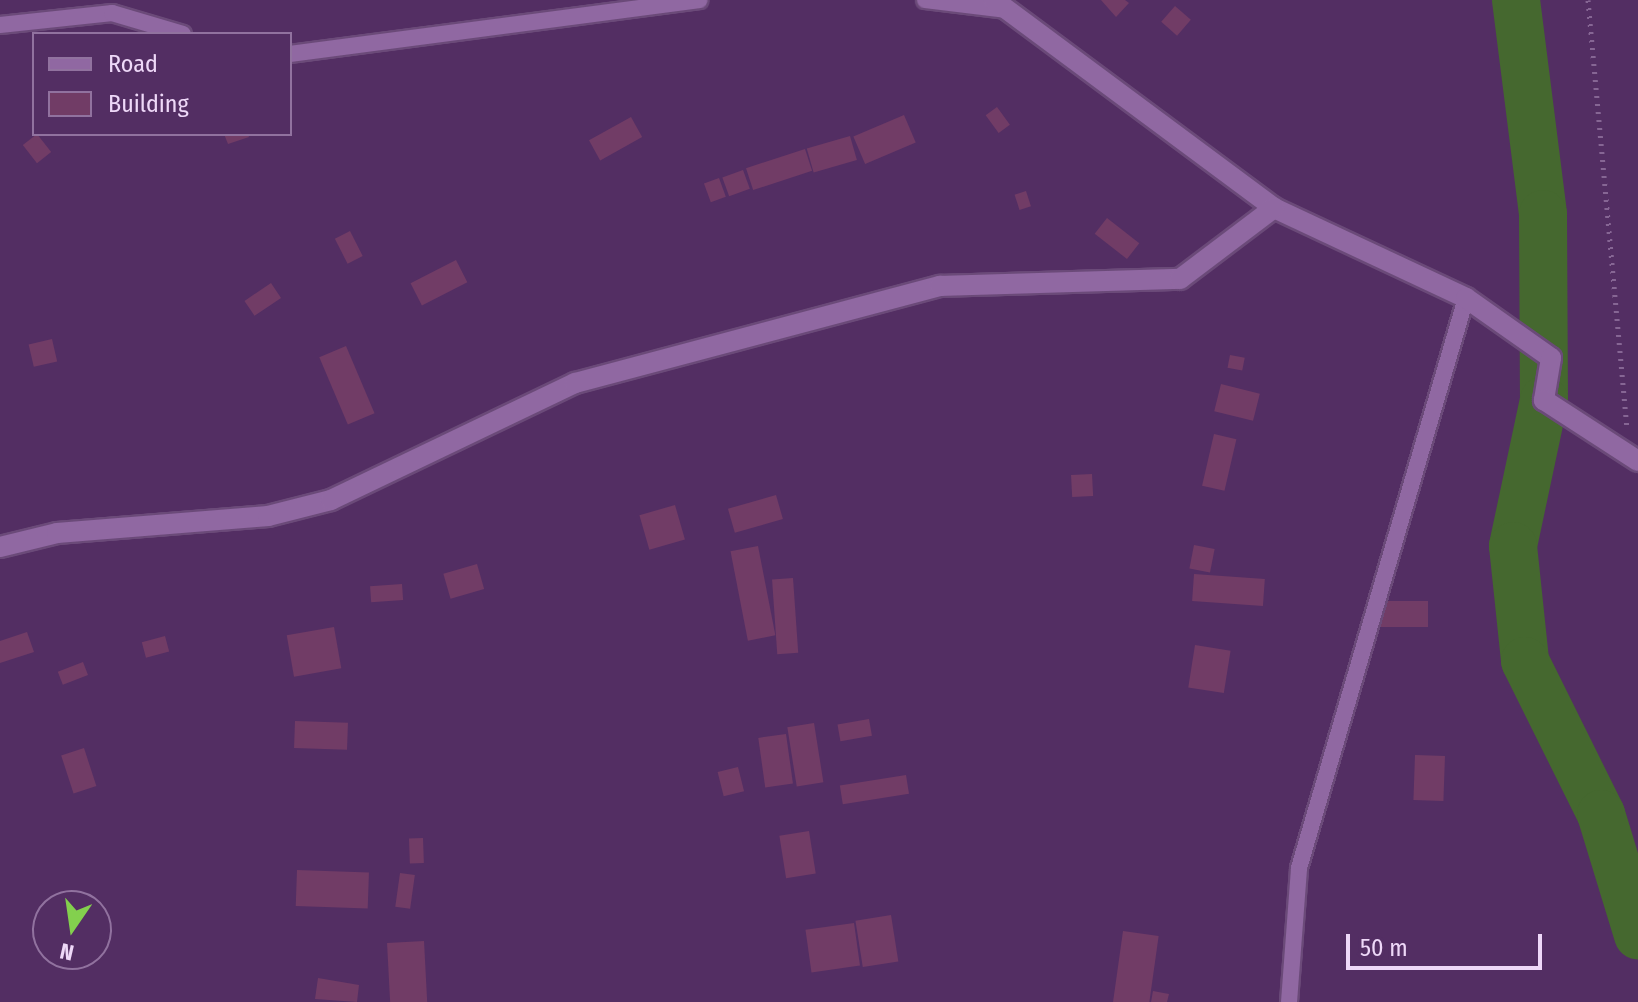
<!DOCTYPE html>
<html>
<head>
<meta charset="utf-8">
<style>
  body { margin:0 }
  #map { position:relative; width:1638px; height:1002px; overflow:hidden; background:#532e63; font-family:"Fira Sans Condensed",sans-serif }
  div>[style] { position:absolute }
  .river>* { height:48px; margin:-24px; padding:0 24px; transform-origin:24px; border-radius:24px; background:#45682f }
  .building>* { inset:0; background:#713c66; transform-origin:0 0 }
  .path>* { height:5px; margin-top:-2.5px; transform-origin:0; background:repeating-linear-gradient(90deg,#866694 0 2px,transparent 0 8px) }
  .roads { filter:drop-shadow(2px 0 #6b4a79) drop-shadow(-2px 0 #6b4a79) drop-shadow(0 2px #6b4a79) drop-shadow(0 -2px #6b4a79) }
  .lane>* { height:16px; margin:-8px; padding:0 8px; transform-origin:8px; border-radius:8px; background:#9068a2 }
  .street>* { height:20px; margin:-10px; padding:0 10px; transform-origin:10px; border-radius:10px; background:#9068a2 }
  span { translate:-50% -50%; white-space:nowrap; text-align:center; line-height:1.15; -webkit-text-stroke:6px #532e63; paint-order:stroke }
  .legend { position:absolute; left:32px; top:32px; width:260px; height:104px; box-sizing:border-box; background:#532e63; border:2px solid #91729f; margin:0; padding:10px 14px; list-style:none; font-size:24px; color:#eed8f8 }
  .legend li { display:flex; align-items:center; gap:16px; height:40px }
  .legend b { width:40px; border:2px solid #91729f }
  .north { position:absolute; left:32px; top:890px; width:80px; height:80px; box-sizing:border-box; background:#532e63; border:2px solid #91729f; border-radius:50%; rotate:193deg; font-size:22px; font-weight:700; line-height:32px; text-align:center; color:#eed8f8 }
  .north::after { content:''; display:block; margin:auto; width:28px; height:36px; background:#83d04e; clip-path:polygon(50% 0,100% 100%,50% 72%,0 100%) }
  .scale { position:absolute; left:1346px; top:934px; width:196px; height:36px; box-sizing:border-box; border:4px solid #eed8f8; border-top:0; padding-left:10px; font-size:24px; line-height:28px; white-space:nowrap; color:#eed8f8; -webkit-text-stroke:6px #532e63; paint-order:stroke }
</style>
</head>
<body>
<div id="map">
  <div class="river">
    <i style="left:1516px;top:0;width:216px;rotate:82.8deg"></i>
    <i style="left:1543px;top:214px;width:186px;rotate:89.7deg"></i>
    <i style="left:1544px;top:400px;width:149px;rotate:102deg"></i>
    <i style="left:1513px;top:546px;width:116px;rotate:84deg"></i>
    <i style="left:1525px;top:661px;width:171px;rotate:63.6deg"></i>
    <i style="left:1601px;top:814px;width:127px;rotate:73deg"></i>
  </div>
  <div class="building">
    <i style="clip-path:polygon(1101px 0,1125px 0,1129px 3px,1116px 17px)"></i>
    <i style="left:1175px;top:6px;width:21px;height:21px;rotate:41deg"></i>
    <i style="left:997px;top:107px;width:22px;height:14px;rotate:54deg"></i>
    <i style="left:904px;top:115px;width:30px;height:55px;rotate:67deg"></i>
    <i style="left:631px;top:117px;width:23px;height:48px;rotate:61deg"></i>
    <i style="left:37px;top:134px;width:23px;height:18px;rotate:52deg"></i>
    <i style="clip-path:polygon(224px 134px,248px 134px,249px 137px,228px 144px)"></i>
    <i style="left:850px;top:136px;width:25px;height:45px;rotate:74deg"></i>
    <i style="left:805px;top:149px;width:23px;height:62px;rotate:72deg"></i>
    <i style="left:743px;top:170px;width:20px;height:22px;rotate:70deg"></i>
    <i style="left:719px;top:178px;width:20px;height:16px;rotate:70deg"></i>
    <i style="left:1026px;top:191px;width:16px;height:12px;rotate:72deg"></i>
    <i style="left:1107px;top:218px;width:41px;height:20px;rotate:38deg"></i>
    <i style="left:350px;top:231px;width:28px;height:17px;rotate:63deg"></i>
    <i style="left:456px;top:260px;width:25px;height:51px;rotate:63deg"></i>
    <i style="left:271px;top:283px;width:18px;height:32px;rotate:56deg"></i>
    <i style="left:52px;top:339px;width:23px;height:24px;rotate:77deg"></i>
    <i style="left:346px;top:346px;width:73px;height:29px;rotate:67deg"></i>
    <i style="left:1230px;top:355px;width:15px;height:13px;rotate:11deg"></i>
    <i style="left:1221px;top:384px;width:40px;height:28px;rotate:14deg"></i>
    <i style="left:1214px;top:434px;width:23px;height:53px;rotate:13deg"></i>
    <i style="left:1092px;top:474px;width:22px;height:21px;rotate:87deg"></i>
    <i style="left:776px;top:495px;width:25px;height:50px;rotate:74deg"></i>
    <i style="left:675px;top:505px;width:36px;height:37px;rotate:74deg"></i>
    <i style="left:1194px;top:545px;width:21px;height:24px;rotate:11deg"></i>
    <i style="left:758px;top:546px;width:91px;height:28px;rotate:79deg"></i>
    <i style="left:477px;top:564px;width:26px;height:35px;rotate:74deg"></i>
    <i style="left:1194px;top:574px;width:71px;height:27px;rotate:4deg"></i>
    <i style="left:793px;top:578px;width:75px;height:21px;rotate:86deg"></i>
    <i style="left:402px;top:584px;width:16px;height:32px;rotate:86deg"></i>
    <i style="left:1376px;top:601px;width:52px;height:26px"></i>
    <i style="left:334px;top:627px;width:42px;height:48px;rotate:80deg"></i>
    <i style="clip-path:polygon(27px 632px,34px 652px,0 663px,0 641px)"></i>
    <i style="left:165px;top:636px;width:16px;height:24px;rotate:75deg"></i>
    <i style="left:1195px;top:645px;width:36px;height:43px;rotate:9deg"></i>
    <i style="left:83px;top:662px;width:14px;height:27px;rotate:69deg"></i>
    <i style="left:869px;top:719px;width:17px;height:32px;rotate:80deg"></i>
    <i style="left:295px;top:721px;width:53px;height:27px;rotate:2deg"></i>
    <i style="left:814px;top:723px;width:60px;height:27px;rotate:81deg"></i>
    <i style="left:786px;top:734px;width:50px;height:28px;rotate:82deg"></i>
    <i style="left:84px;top:748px;width:40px;height:24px;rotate:72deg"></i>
    <i style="left:1415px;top:755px;width:30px;height:45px;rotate:2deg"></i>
    <i style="left:738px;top:767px;width:25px;height:21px;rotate:76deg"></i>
    <i style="left:906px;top:775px;width:19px;height:67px;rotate:81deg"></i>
    <i style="left:809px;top:831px;width:43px;height:30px;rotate:81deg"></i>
    <i style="left:423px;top:838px;width:25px;height:14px;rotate:88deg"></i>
    <i style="left:297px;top:870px;width:72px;height:36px;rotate:2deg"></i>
    <i style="left:400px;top:873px;width:15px;height:34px;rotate:8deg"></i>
    <i style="left:891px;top:915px;width:47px;height:36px;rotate:81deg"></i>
    <i style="left:854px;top:923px;width:43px;height:49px;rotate:82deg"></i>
    <i style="left:1123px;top:931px;width:36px;height:72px;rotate:8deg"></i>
    <i style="left:424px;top:941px;width:61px;height:37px;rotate:87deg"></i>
    <i style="clip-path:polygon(318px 978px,359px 985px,357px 1002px,315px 999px)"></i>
    <i style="clip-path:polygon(1153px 991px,1169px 994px,1167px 1002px,1151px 1002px)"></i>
  </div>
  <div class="path">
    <i style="left:1588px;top:0;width:431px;rotate:84.8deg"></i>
  </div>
  <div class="roads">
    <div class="lane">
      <i style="left:925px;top:0;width:83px;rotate:7deg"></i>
      <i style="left:0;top:25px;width:113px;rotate:-6.1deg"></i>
      <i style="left:112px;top:13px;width:74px;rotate:16.5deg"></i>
      <i style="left:290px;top:54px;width:413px;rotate:-7.5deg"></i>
      <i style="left:1289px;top:1002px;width:134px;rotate:-85.7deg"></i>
      <i style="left:1299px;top:868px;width:594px;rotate:-73.67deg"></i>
    </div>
    <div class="street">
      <i style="left:994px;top:0;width:349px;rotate:36.6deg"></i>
      <i style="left:1274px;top:208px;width:212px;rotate:25.1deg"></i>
      <i style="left:1466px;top:298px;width:104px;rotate:35.2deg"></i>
      <i style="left:1551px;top:358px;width:43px;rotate:99.5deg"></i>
      <i style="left:1544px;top:400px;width:112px;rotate:33deg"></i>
      <i style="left:0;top:547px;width:59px;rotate:-13.8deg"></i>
      <i style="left:57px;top:533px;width:212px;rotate:-4.6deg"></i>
      <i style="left:268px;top:516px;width:65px;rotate:-14.3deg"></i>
      <i style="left:331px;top:500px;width:271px;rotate:-25.6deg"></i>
      <i style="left:575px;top:383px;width:378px;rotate:-14.9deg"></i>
      <i style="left:940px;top:286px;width:240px;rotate:-1.7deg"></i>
      <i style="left:1180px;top:279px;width:118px;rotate:-37.1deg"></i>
    </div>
  </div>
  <ul class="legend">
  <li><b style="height:10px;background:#9068a2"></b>Road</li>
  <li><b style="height:22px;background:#713c66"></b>Building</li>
  </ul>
  <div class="north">N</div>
  <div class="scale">50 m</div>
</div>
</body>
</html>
